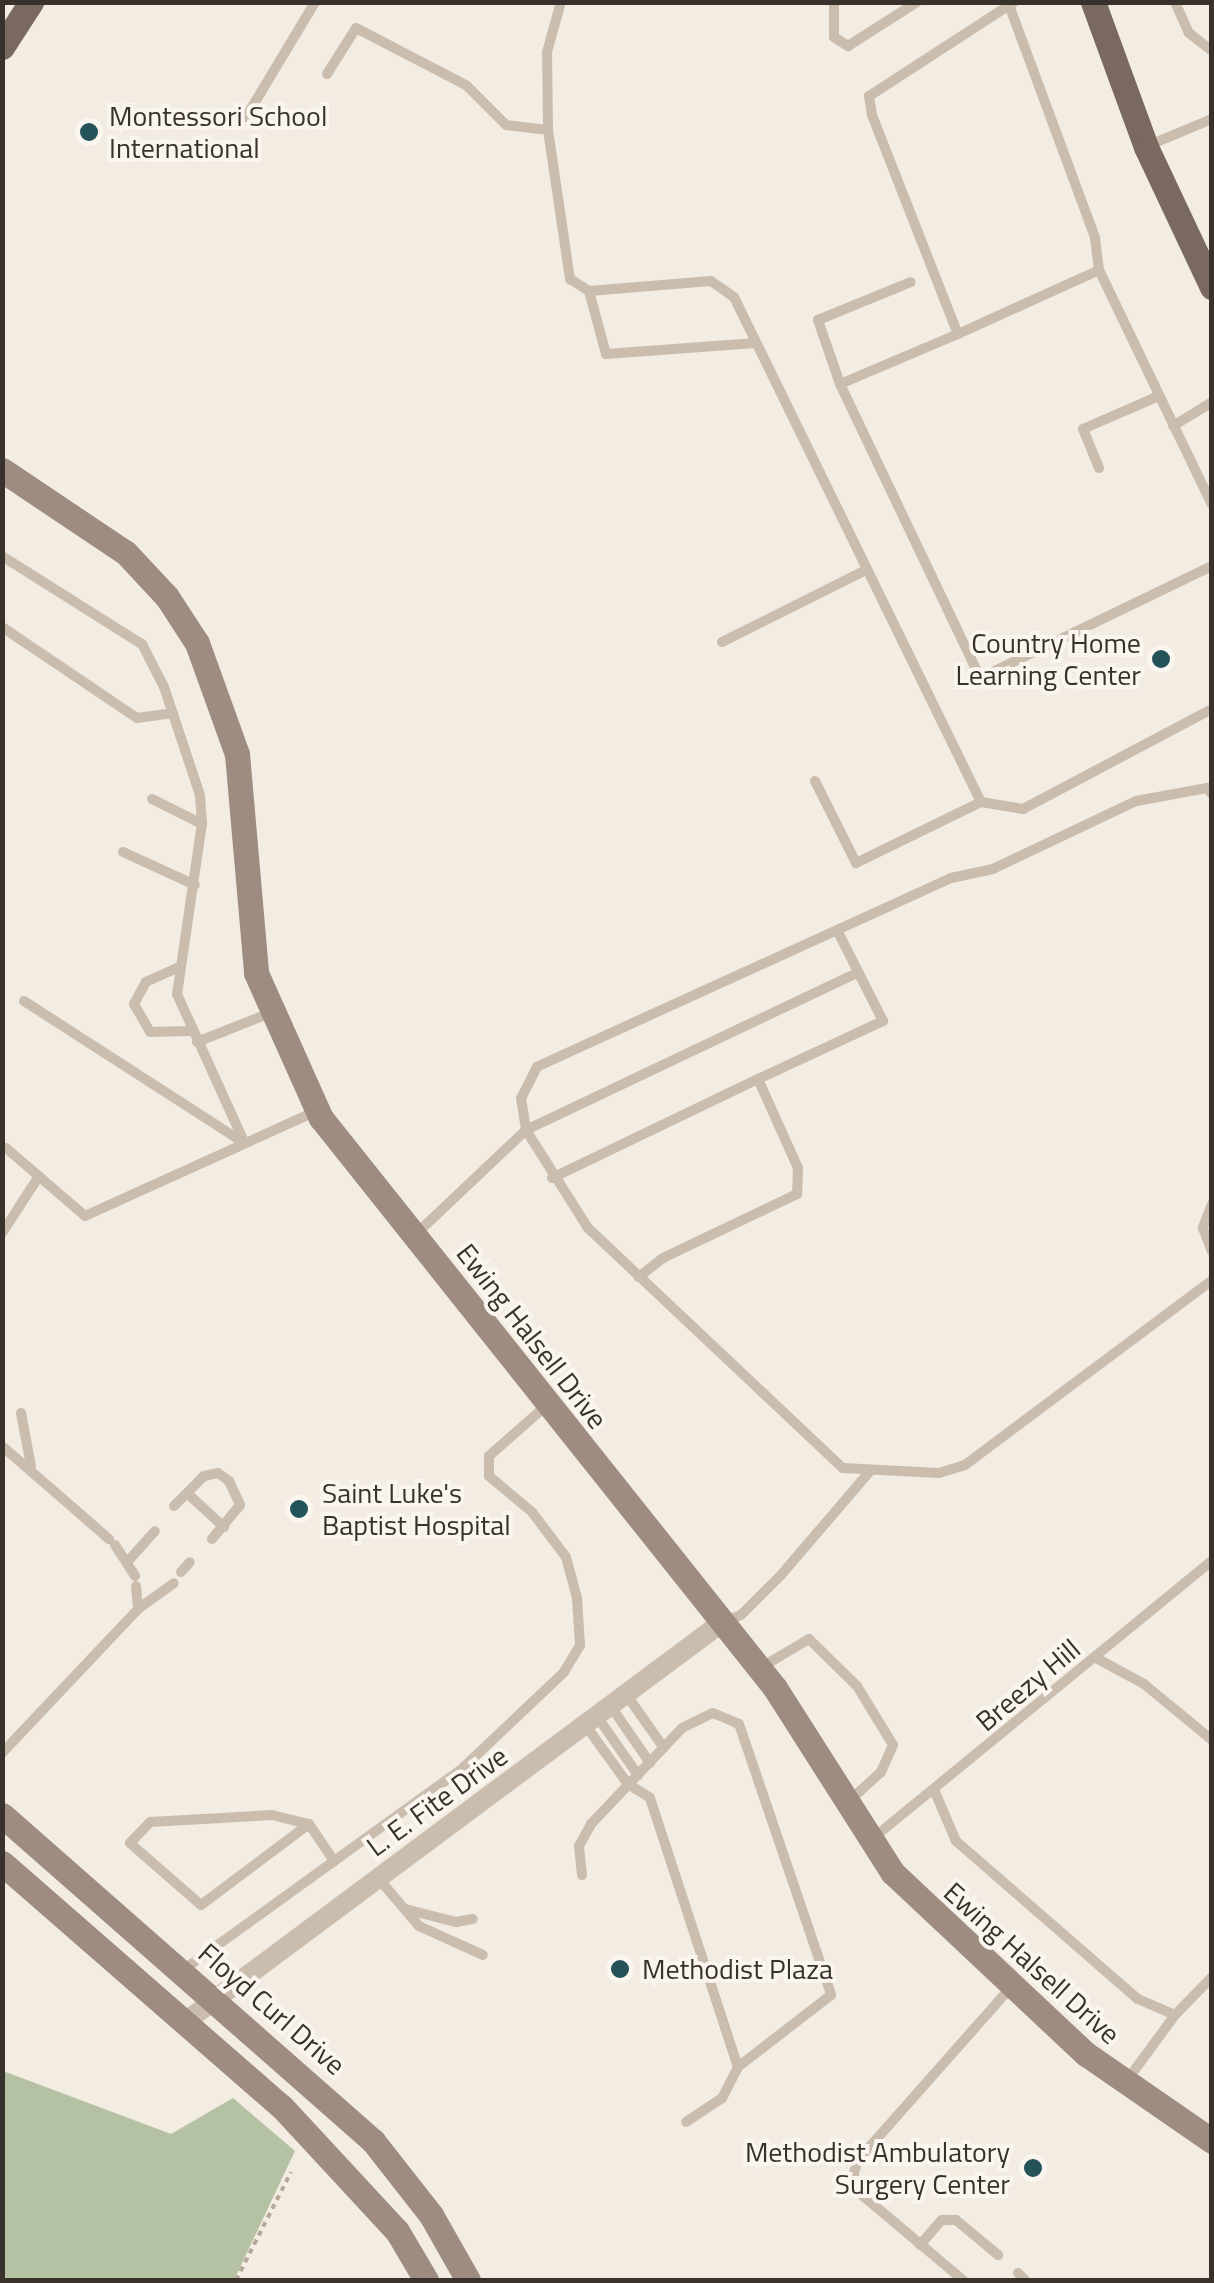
<!DOCTYPE html>
<html>
<head>
<meta charset="utf-8">
<style>
  body { margin:0 }
  #map { position:relative; width:1214px; height:2283px; overflow:hidden; background:#f2ece2; font-family:"Titillium Web",sans-serif }
  div>[style] { position:absolute }
  .green>* { inset:0; background:#b5c1a3 }
  .path>* { height:4px; margin-top:-2px; transform-origin:0; background:repeating-linear-gradient(90deg,#b6a798 0 5px,transparent 0 10px) }
  .lane>* { height:10px; margin:-5px; padding:0 5px; transform-origin:5px; border-radius:5px; background:#cabdae }
  .street>* { height:20px; margin:-10px; padding:0 10px; transform-origin:10px; border-radius:10px; background:#cabdae }
  .secondary>* { height:25px; margin:-12.5px; padding:0 12.5px; transform-origin:12.5px; border-radius:12.5px; background:#9e8c80 }
  .primary>* { height:25px; margin:-12.5px; padding:0 12.5px; transform-origin:12.5px; border-radius:12.5px; background:#7a695e }
  .dots>* { width:28px; height:28px; translate:-50% -50%; box-sizing:border-box; border:5px solid #faf5ef; border-radius:50% }
  span { translate:-50% -50%; white-space:nowrap; text-align:center; line-height:1.15; -webkit-text-stroke:8px #faf5ef; paint-order:stroke }
  .poi-label { font-size:28px; color:#39312c }
  .left { translate:0 -50%; text-align:left }
  .right { translate:-100% -50%; text-align:right }
  .street-label { font-size:28px; color:#39312c }
  .frame { position:absolute; inset:0; border:5px solid #39312c; pointer-events:none }
</style>
</head>
<body>
<div id="map">
  <div class="green">
    <i style="clip-path:polygon(3px 2071px,171px 2134px,233px 2098px,295px 2151px,234px 2280px,3px 2280px)"></i>
  </div>
  <div class="path">
    <i style="left:236px;top:2280px;width:121px;rotate:-63deg"></i>
  </div>
  <div class="lane">
    <i style="left:834px;top:2px;width:35px;rotate:90deg"></i>
    <i style="left:834px;top:37px;width:17px;rotate:33deg"></i>
    <i style="left:848px;top:46px;width:82px;rotate:-32.5deg"></i>
    <i style="left:1014px;top:2px;width:173px;rotate:147deg"></i>
    <i style="left:869px;top:96px;width:19px;rotate:81deg"></i>
    <i style="left:872px;top:115px;width:235px;rotate:68.6deg"></i>
    <i style="left:958px;top:334px;width:155px;rotate:-24.4deg"></i>
    <i style="left:1099px;top:270px;width:261px;rotate:64.3deg"></i>
    <i style="left:1175px;top:2px;width:34px;rotate:66deg"></i>
    <i style="left:1189px;top:33px;width:29px;rotate:38deg"></i>
    <i style="left:1009px;top:5px;width:248px;rotate:69.7deg"></i>
    <i style="left:1095px;top:238px;width:32px;rotate:83deg"></i>
    <i style="left:327px;top:74px;width:54px;rotate:-57.8deg"></i>
    <i style="left:356px;top:28px;width:124px;rotate:27.4deg"></i>
    <i style="left:466px;top:85px;width:57px;rotate:45deg"></i>
    <i style="left:506px;top:125px;width:42px;rotate:6.8deg"></i>
    <i style="left:548px;top:130px;width:151px;rotate:81.6deg"></i>
    <i style="left:570px;top:279px;width:22px;rotate:32deg"></i>
    <i style="left:589px;top:291px;width:122px;rotate:-4.7deg"></i>
    <i style="left:711px;top:281px;width:28px;rotate:35deg"></i>
    <i style="left:734px;top:297px;width:562px;rotate:63.94deg"></i>
    <i style="left:981px;top:802px;width:43px;rotate:9.5deg"></i>
    <i style="left:1023px;top:809px;width:214px;rotate:-27.9deg"></i>
    <i style="left:246px;top:117px;width:134px;rotate:-59deg"></i>
    <i style="left:548px;top:130px;width:78px;rotate:-90.7deg"></i>
    <i style="left:547px;top:52px;width:52px;rotate:-74.4deg"></i>
    <i style="left:1147px;top:146px;width:70px;rotate:-22.6deg"></i>
    <i style="left:589px;top:291px;width:65px;rotate:74.9deg"></i>
    <i style="left:606px;top:354px;width:150px;rotate:-4.2deg"></i>
    <i style="left:958px;top:334px;width:128px;rotate:157deg"></i>
    <i style="left:840px;top:384px;width:326px;rotate:64.5deg"></i>
    <i style="left:980px;top:678px;width:258px;rotate:-25.8deg"></i>
    <i style="left:840px;top:384px;width:68px;rotate:-109deg"></i>
    <i style="left:818px;top:320px;width:100px;rotate:-22.2deg"></i>
    <i style="left:1173px;top:426px;width:46px;rotate:-31.6deg"></i>
    <i style="left:1099px;top:468px;width:42px;rotate:-112.3deg"></i>
    <i style="left:1083px;top:429px;width:83px;rotate:-23.5deg"></i>
    <i style="left:2px;top:556px;width:165px;rotate:32.2deg"></i>
    <i style="left:142px;top:644px;width:48px;rotate:62.9deg"></i>
    <i style="left:164px;top:687px;width:114px;rotate:71.6deg"></i>
    <i style="left:200px;top:795px;width:28px;rotate:86deg"></i>
    <i style="left:202px;top:823px;width:173px;rotate:98.3deg"></i>
    <i style="left:177px;top:994px;width:162px;rotate:65.6deg"></i>
    <i style="left:2px;top:627px;width:163px;rotate:34deg"></i>
    <i style="left:137px;top:718px;width:36px;rotate:-8deg"></i>
    <i style="left:722px;top:642px;width:161px;rotate:-26.6deg"></i>
    <i style="left:815px;top:781px;width:92px;rotate:63.4deg"></i>
    <i style="left:856px;top:863px;width:139px;rotate:-26deg"></i>
    <i style="left:1212px;top:794px;width:8px;rotate:-130deg"></i>
    <i style="left:1207px;top:788px;width:72px;rotate:169.6deg"></i>
    <i style="left:1136px;top:801px;width:158px;rotate:154.6deg"></i>
    <i style="left:993px;top:869px;width:43px;rotate:167.9deg"></i>
    <i style="left:951px;top:878px;width:455px;rotate:155.5deg"></i>
    <i style="left:537px;top:1067px;width:35px;rotate:117deg"></i>
    <i style="left:521px;top:1098px;width:32px;rotate:81deg"></i>
    <i style="left:526px;top:1130px;width:116px;rotate:57.7deg"></i>
    <i style="left:588px;top:1228px;width:350px;rotate:43.3deg"></i>
    <i style="left:843px;top:1468px;width:96px;rotate:3deg"></i>
    <i style="left:939px;top:1473px;width:27px;rotate:-17deg"></i>
    <i style="left:965px;top:1465px;width:309px;rotate:-36.8deg"></i>
    <i style="left:152px;top:799px;width:56px;rotate:26.6deg"></i>
    <i style="left:123px;top:852px;width:79px;rotate:24.6deg"></i>
    <i style="left:177px;top:968px;width:34px;rotate:156deg"></i>
    <i style="left:146px;top:982px;width:25px;rotate:119deg"></i>
    <i style="left:134px;top:1004px;width:32px;rotate:60deg"></i>
    <i style="left:150px;top:1032px;width:41px;rotate:-1.4deg"></i>
    <i style="left:24px;top:1001px;width:260px;rotate:32.8deg"></i>
    <i style="left:197px;top:1042px;width:79px;rotate:-21.7deg"></i>
    <i style="left:758px;top:1079px;width:138px;rotate:-24.9deg"></i>
    <i style="left:883px;top:1021px;width:102px;rotate:-116.8deg"></i>
    <i style="left:6px;top:1148px;width:104px;rotate:40.7deg"></i>
    <i style="left:85px;top:1216px;width:255px;rotate:-24.4deg"></i>
    <i style="left:552px;top:1178px;width:229px;rotate:-25.7deg"></i>
    <i style="left:758px;top:1079px;width:98px;rotate:65.8deg"></i>
    <i style="left:798px;top:1168px;width:26px;rotate:92deg"></i>
    <i style="left:797px;top:1194px;width:148px;rotate:154.5deg"></i>
    <i style="left:663px;top:1258px;width:31px;rotate:142deg"></i>
    <i style="left:1212px;top:1204px;width:26px;rotate:111deg"></i>
    <i style="left:1203px;top:1228px;width:25px;rotate:69deg"></i>
    <i style="left:2px;top:1233px;width:68px;rotate:-57deg"></i>
    <i style="left:415px;top:1235px;width:153px;rotate:-43.4deg"></i>
    <i style="left:526px;top:1130px;width:368px;rotate:-25.4deg"></i>
    <i style="left:21px;top:1413px;width:54px;rotate:79.3deg"></i>
    <i style="left:2px;top:1446px;width:142px;rotate:41deg"></i>
    <i style="left:188px;top:1494px;width:49px;rotate:42.5deg"></i>
    <i style="left:174px;top:1506px;width:42px;rotate:-45deg"></i>
    <i style="left:204px;top:1476px;width:14px;rotate:-12deg"></i>
    <i style="left:218px;top:1473px;width:14px;rotate:36deg"></i>
    <i style="left:229px;top:1481px;width:26px;rotate:65deg"></i>
    <i style="left:240px;top:1505px;width:44px;rotate:129.5deg"></i>
    <i style="left:115px;top:1545px;width:37px;rotate:57deg"></i>
    <i style="left:128px;top:1561px;width:40px;rotate:-48deg"></i>
    <i style="left:181px;top:1572px;width:13px;rotate:-48deg"></i>
    <i style="left:138px;top:1609px;width:44px;rotate:-35.8deg"></i>
    <i style="left:726px;top:1621px;width:16px;rotate:-22deg"></i>
    <i style="left:741px;top:1615px;width:57px;rotate:-45deg"></i>
    <i style="left:781px;top:1575px;width:138px;rotate:-49.4deg"></i>
    <i style="left:1096px;top:1658px;width:55px;rotate:28.4deg"></i>
    <i style="left:1144px;top:1684px;width:88px;rotate:39.5deg"></i>
    <i style="left:760px;top:1668px;width:57px;rotate:-30.6deg"></i>
    <i style="left:809px;top:1639px;width:67px;rotate:44.4deg"></i>
    <i style="left:857px;top:1686px;width:69px;rotate:58.6deg"></i>
    <i style="left:893px;top:1745px;width:30px;rotate:114deg"></i>
    <i style="left:881px;top:1772px;width:45px;rotate:137.7deg"></i>
    <i style="left:628px;top:1697px;width:62px;rotate:54.8deg"></i>
    <i style="left:612px;top:1708px;width:67px;rotate:55.4deg"></i>
    <i style="left:598px;top:1718px;width:70px;rotate:54.9deg"></i>
    <i style="left:586px;top:1726px;width:72px;rotate:54.1deg"></i>
    <i style="left:628px;top:1784px;width:26px;rotate:32deg"></i>
    <i style="left:650px;top:1798px;width:283px;rotate:71.9deg"></i>
    <i style="left:2px;top:1753px;width:198px;rotate:-46.6deg"></i>
    <i style="left:138px;top:1609px;width:23px;rotate:-95deg"></i>
    <i style="left:935px;top:1792px;width:53px;rotate:66.8deg"></i>
    <i style="left:956px;top:1841px;width:241px;rotate:41deg"></i>
    <i style="left:1138px;top:1999px;width:40px;rotate:23.4deg"></i>
    <i style="left:1175px;top:2015px;width:84px;rotate:126.3deg"></i>
    <i style="left:309px;top:1824px;width:135px;rotate:143.1deg"></i>
    <i style="left:201px;top:1905px;width:94px;rotate:-138.9deg"></i>
    <i style="left:130px;top:1843px;width:29px;rotate:-46deg"></i>
    <i style="left:150px;top:1822px;width:122px;rotate:-3.3deg"></i>
    <i style="left:272px;top:1815px;width:38px;rotate:14deg"></i>
    <i style="left:309px;top:1824px;width:45px;rotate:56deg"></i>
    <i style="left:872px;top:1839px;width:439px;rotate:-39.3deg"></i>
    <i style="left:582px;top:1875px;width:29px;rotate:-96deg"></i>
    <i style="left:579px;top:1846px;width:25px;rotate:-61deg"></i>
    <i style="left:591px;top:1824px;width:132px;rotate:-46.5deg"></i>
    <i style="left:682px;top:1728px;width:34px;rotate:-26deg"></i>
    <i style="left:713px;top:1713px;width:28px;rotate:23deg"></i>
    <i style="left:739px;top:1724px;width:286px;rotate:71.2deg"></i>
    <i style="left:831px;top:1995px;width:118px;rotate:142.3deg"></i>
    <i style="left:738px;top:2067px;width:35px;rotate:117deg"></i>
    <i style="left:722px;top:2098px;width:43px;rotate:146.3deg"></i>
    <i style="left:378px;top:1878px;width:63px;rotate:49.5deg"></i>
    <i style="left:419px;top:1926px;width:70px;rotate:24.4deg"></i>
    <i style="left:405px;top:1909px;width:53px;rotate:14.3deg"></i>
    <i style="left:456px;top:1922px;width:17px;rotate:-10deg"></i>
    <i style="left:183px;top:1970px;width:347px;rotate:-35.8deg"></i>
    <i style="left:464px;top:1767px;width:138px;rotate:-43.5deg"></i>
    <i style="left:564px;top:1672px;width:31px;rotate:-59deg"></i>
    <i style="left:580px;top:1645px;width:47px;rotate:-93.7deg"></i>
    <i style="left:577px;top:1598px;width:42px;rotate:-105deg"></i>
    <i style="left:566px;top:1557px;width:56px;rotate:-127.1deg"></i>
    <i style="left:532px;top:1512px;width:56px;rotate:-140.1deg"></i>
    <i style="left:489px;top:1476px;width:20px;rotate:-90deg"></i>
    <i style="left:489px;top:1456px;width:79px;rotate:-41.4deg"></i>
    <i style="left:1175px;top:2015px;width:53px;rotate:-45.8deg"></i>
    <i style="left:920px;top:2245px;width:33px;rotate:-49deg"></i>
    <i style="left:942px;top:2220px;width:14px"></i>
    <i style="left:956px;top:2220px;width:55px;rotate:39.8deg"></i>
    <i style="left:1018px;top:2273px;width:10px;rotate:45deg"></i>
    <i style="left:963px;top:2280px;width:140px;rotate:-139.9deg"></i>
    <i style="left:856px;top:2190px;width:17px;rotate:-97deg"></i>
    <i style="left:854px;top:2173px;width:14px;rotate:-73deg"></i>
    <i style="left:858px;top:2160px;width:232px;rotate:-48.5deg"></i>
  </div>
  <div class="street">
    <i style="left:185px;top:2022px;width:668px;rotate:-36.66deg"></i>
  </div>
  <div class="secondary">
    <i style="left:2px;top:470px;width:149px;rotate:33.8deg"></i>
    <i style="left:126px;top:553px;width:60px;rotate:47deg"></i>
    <i style="left:167px;top:597px;width:55px;rotate:56.9deg"></i>
    <i style="left:197px;top:643px;width:118px;rotate:70.2deg"></i>
    <i style="left:237px;top:754px;width:220px;rotate:85deg"></i>
    <i style="left:256px;top:973px;width:159px;rotate:65.9deg"></i>
    <i style="left:321px;top:1118px;width:729px;rotate:51.46deg"></i>
    <i style="left:775px;top:1688px;width:219px;rotate:57.5deg"></i>
    <i style="left:893px;top:1873px;width:265px;rotate:43.2deg"></i>
    <i style="left:1086px;top:2054px;width:153px;rotate:34.6deg"></i>
    <i style="left:2px;top:1815px;width:494px;rotate:41.3deg"></i>
    <i style="left:373px;top:2141px;width:94px;rotate:51.9deg"></i>
    <i style="left:431px;top:2215px;width:75px;rotate:60.4deg"></i>
    <i style="left:2px;top:1863px;width:371px;rotate:41.1deg"></i>
    <i style="left:282px;top:2107px;width:169px;rotate:47.2deg"></i>
    <i style="left:397px;top:2231px;width:57px;rotate:59.4deg"></i>
  </div>
  <div class="primary">
    <i style="left:1093px;top:2px;width:154px;rotate:69.9deg"></i>
    <i style="left:1146px;top:147px;width:155px;rotate:64.8deg"></i>
    <i style="left:2px;top:47px;width:54px;rotate:-57.2deg"></i>
  </div>
  <div class="dots">
    <i style="left:89px;top:132px;background:#245259"></i>
    <i style="left:1161px;top:659px;background:#245259"></i>
    <i style="left:299px;top:1509px;background:#245259"></i>
    <i style="left:620px;top:1969px;background:#245259"></i>
    <i style="left:1033px;top:2168px;background:#245259"></i>
  </div>
  <div class="poi-label">
    <span class="left" style="left:109px;top:132px">Montessori School<br>International</span>
    <span class="right" style="left:1141px;top:659px">Country Home<br>Learning Center</span>
    <span class="left" style="left:322px;top:1509px">Saint Luke's<br>Baptist Hospital</span>
    <span class="left" style="left:642px;top:1969px">Methodist Plaza</span>
    <span class="right" style="left:1010px;top:2168px">Methodist Ambulatory<br>Surgery Center</span>
  </div>
  <div class="street-label">
    <span style="left:532px;top:1336px;rotate:52deg">Ewing Halsell Drive</span>
    <span style="left:1028px;top:1685px;rotate:-40deg">Breezy Hill</span>
    <span style="left:437px;top:1801px;rotate:-36deg">L. E. Fite Drive</span>
    <span style="left:1032px;top:1963px;rotate:42deg">Ewing Halsell Drive</span>
    <span style="left:272px;top:2009px;rotate:41deg">Floyd Curl Drive</span>
  </div>
  <div class="frame"></div>
</div>
</body>
</html>
